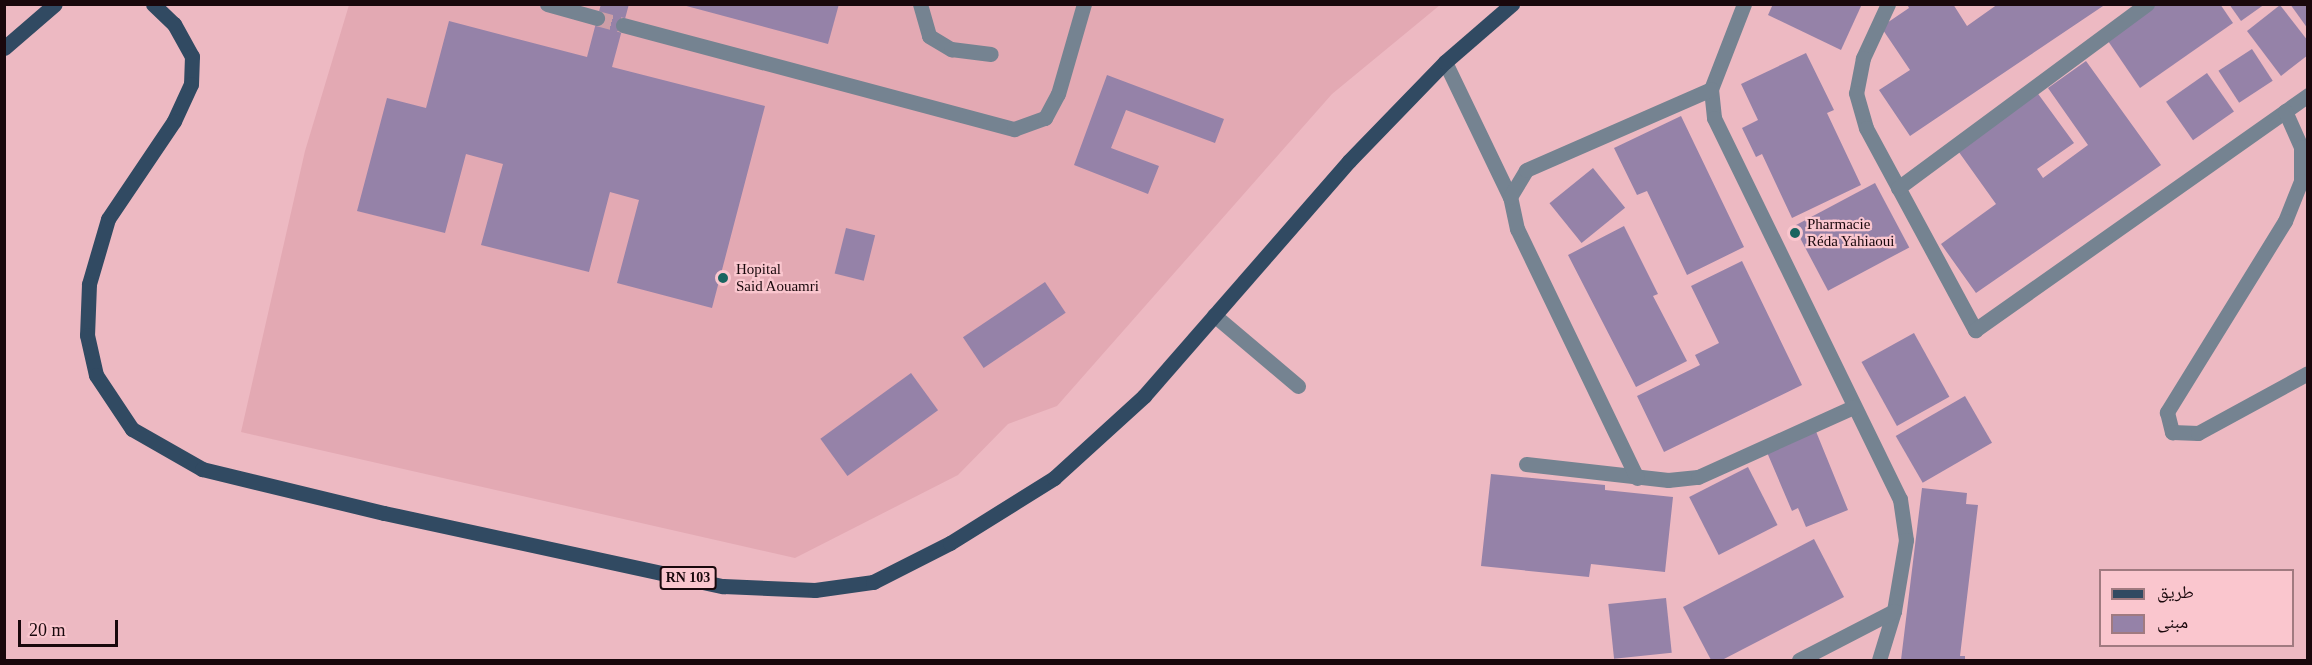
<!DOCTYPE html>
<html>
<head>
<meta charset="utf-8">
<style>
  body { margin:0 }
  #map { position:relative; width:2312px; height:665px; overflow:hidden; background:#edb9c2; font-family:"Times New Roman","Noto Naskh Arabic",serif }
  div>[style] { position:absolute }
  .built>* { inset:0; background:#e3a9b3 }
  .building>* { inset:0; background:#9582a8; transform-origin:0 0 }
  .minor-tunnel>* { height:15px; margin-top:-7.5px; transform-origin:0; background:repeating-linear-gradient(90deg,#cd9ea7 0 15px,transparent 0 23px) }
  .minor>* { height:15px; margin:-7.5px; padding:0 7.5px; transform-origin:7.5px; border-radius:7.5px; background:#758391 }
  .major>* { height:15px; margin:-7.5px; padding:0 7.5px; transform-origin:7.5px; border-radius:7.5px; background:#314a62 }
  .dots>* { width:16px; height:16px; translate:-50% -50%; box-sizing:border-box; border:3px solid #fac6ce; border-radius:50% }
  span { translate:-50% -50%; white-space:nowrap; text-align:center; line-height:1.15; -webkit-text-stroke:4.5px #fac6ce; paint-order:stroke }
  .shield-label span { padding:2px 4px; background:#fac6ce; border:2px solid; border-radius:4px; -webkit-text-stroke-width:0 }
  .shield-label { font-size:14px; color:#19080c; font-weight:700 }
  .poi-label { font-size:15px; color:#19080c }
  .left { translate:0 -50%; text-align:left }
  .frame { position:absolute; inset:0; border:6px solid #19080c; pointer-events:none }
  .legend { position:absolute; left:2099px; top:569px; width:195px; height:78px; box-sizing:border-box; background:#fac6ce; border:2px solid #a07a80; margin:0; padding:8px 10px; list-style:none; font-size:18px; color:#19080c }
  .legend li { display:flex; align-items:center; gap:12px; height:30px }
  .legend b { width:30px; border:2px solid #a07a80 }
  .scale { position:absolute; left:18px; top:620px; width:100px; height:27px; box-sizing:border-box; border:3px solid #19080c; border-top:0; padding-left:8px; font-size:18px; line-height:21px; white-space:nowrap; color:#19080c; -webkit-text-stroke:4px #fac6ce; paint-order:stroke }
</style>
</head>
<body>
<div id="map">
  <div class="built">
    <i style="clip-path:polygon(349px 5px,1440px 5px,1332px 94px,1057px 406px,1008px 424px,958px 475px,795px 558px,241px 432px,305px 151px)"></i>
  </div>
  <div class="building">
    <i style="clip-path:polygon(601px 4px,629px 4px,612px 67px,765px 106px,712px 308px,617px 283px,639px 200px,610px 192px,589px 272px,481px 245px,503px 164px,466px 154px,445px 233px,357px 211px,387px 98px,426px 108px,449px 21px,587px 57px)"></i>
    <i style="clip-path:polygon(679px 4px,839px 4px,828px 44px)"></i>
    <i style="clip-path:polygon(1773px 4px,1862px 4px,1841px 50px,1768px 15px)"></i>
    <i style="clip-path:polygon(1907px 4px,1953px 4px,1967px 26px,1998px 4px,2106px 4px,1910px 136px,1879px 90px,1910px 70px,1881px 27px,1909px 8px)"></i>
    <i style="clip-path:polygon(2154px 4px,2220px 4px,2233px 23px,2140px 88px,2106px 38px)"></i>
    <i style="clip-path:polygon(2229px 4px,2265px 4px,2241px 21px)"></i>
    <i style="clip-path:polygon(2290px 4px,2308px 4px,2308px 29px)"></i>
    <i style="clip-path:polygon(2280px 5px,2308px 41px,2308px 55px,2281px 76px,2247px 31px)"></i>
    <i style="left:2252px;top:49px;width:38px;height:40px;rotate:57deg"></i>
    <i style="clip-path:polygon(1806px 53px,1834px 110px,1827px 113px,1861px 185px,1792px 218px,1762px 154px,1756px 157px,1742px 128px,1758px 120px,1741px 84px)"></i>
    <i style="clip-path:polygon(2086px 61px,2161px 165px,1976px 293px,1941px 244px,1996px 204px,1956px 148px,2036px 91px,2074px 143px,2037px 169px,2043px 178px,2088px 145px,2048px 88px)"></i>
    <i style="left:2207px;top:73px;width:47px;height:50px;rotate:55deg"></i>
    <i style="clip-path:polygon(1107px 75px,1224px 119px,1215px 143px,1126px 110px,1111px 148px,1159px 166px,1148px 194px,1074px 165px)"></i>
    <i style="clip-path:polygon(1681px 116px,1744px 247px,1687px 275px,1647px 191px,1637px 195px,1614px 148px)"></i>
    <i style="left:1593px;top:168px;width:51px;height:56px;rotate:51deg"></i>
    <i style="left:1875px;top:183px;width:73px;height:92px;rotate:62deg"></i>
    <i style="clip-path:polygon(1624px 226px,1658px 294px,1653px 296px,1687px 361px,1636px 387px,1568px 255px)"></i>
    <i style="left:846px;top:228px;width:30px;height:47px;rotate:14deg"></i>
    <i style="clip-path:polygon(1742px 261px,1802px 385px,1664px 452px,1637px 396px,1700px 365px,1695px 355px,1719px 343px,1691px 286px)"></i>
    <i style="left:1045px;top:282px;width:37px;height:99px;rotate:56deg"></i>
    <i style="left:1914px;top:333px;width:73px;height:60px;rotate:61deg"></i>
    <i style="left:911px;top:373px;width:46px;height:112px;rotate:54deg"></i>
    <i style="left:1965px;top:396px;width:54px;height:80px;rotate:60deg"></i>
    <i style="clip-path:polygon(1815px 429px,1848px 510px,1806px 527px,1798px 508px,1792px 511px,1766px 450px)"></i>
    <i style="left:1748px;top:467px;width:65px;height:66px;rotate:63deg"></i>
    <i style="clip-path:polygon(1491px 474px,1605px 485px,1605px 490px,1673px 497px,1665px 572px,1591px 564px,1589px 577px,1481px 566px)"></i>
    <i style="clip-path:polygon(1922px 488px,1967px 493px,1966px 504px,1978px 505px,1960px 656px,1965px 656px,1965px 660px,1901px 660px)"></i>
    <i style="clip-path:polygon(1814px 539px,1844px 597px,1722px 660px,1711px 660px,1683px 607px)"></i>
    <i style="left:1666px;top:598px;width:55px;height:58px;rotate:84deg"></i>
  </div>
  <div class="minor-tunnel">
    <i style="left:597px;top:18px;width:27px;rotate:15deg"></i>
  </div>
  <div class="minor">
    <i style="left:547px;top:4px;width:52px;rotate:15.6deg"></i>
    <i style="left:920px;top:4px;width:33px;rotate:74deg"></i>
    <i style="left:929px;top:36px;width:26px;rotate:31deg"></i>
    <i style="left:951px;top:49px;width:40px;rotate:7.1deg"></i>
    <i style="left:1744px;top:4px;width:91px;rotate:111.2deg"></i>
    <i style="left:1711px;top:89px;width:29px;rotate:84deg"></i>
    <i style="left:1714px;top:118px;width:424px;rotate:64deg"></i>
    <i style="left:1900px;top:499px;width:41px;rotate:81.7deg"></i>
    <i style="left:1906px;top:540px;width:72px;rotate:99.6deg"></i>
    <i style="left:1894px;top:611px;width:51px;rotate:107deg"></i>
    <i style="left:1888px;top:4px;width:60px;rotate:114.8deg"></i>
    <i style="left:1863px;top:58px;width:36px;rotate:101deg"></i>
    <i style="left:1856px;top:93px;width:36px;rotate:74deg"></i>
    <i style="left:1866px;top:128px;width:230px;rotate:61.6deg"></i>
    <i style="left:1975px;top:330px;width:408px;rotate:-35.2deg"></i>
    <i style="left:623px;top:25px;width:405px;rotate:14.9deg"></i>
    <i style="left:1014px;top:129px;width:33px;rotate:-20deg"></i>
    <i style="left:1045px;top:118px;width:27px;rotate:-62deg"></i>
    <i style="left:1058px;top:94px;width:94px;rotate:-73.9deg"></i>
    <i style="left:1445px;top:62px;width:150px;rotate:64.3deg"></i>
    <i style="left:2285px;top:111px;width:39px;rotate:66deg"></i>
    <i style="left:2301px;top:147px;width:34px;rotate:90deg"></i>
    <i style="left:2301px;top:181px;width:43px;rotate:111.8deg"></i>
    <i style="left:2285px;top:221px;width:225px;rotate:121.7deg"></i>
    <i style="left:2167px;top:412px;width:21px;rotate:76deg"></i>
    <i style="left:2172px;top:432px;width:26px;rotate:2deg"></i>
    <i style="left:2198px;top:433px;width:125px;rotate:-28.6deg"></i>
    <i style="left:1898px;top:188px;width:310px;rotate:-36.5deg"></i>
    <i style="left:1214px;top:315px;width:110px;rotate:40.2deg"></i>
    <i style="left:1526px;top:464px;width:143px;rotate:6.4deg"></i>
    <i style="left:1668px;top:480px;width:30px;rotate:-6deg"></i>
    <i style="left:1698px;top:477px;width:170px;rotate:-24.3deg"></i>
    <i style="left:1637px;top:478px;width:276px;rotate:-115.7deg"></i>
    <i style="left:1517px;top:229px;width:33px;rotate:-102deg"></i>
    <i style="left:1510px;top:197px;width:31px;rotate:-59deg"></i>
    <i style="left:1526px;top:170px;width:202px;rotate:-23.6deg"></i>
    <i style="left:1799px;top:660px;width:107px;rotate:-27.3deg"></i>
  </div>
  <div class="major">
    <i style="left:153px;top:4px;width:29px;rotate:44deg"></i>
    <i style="left:174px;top:24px;width:37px;rotate:61deg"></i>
    <i style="left:192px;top:56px;width:28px;rotate:92deg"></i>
    <i style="left:191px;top:84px;width:41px;rotate:114.7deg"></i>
    <i style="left:174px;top:121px;width:118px;rotate:124deg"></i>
    <i style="left:108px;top:219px;width:68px;rotate:106.3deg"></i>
    <i style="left:89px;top:284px;width:51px;rotate:92.2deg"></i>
    <i style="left:87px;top:335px;width:41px;rotate:77.3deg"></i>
    <i style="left:96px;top:375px;width:65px;rotate:56.3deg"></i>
    <i style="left:132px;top:429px;width:81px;rotate:29.7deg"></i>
    <i style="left:202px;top:469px;width:187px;rotate:13.6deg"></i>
    <i style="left:384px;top:513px;width:347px;rotate:12.2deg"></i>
    <i style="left:723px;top:586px;width:92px;rotate:2.5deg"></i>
    <i style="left:815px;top:590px;width:59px;rotate:-7.9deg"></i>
    <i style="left:873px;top:582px;width:86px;rotate:-26.9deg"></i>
    <i style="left:950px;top:543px;width:123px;rotate:-32deg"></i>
    <i style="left:1054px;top:478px;width:122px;rotate:-42.3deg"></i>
    <i style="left:1144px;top:396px;width:312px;rotate:-48.9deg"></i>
    <i style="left:1349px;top:161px;width:138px;rotate:-45.9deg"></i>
    <i style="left:1445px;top:62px;width:89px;rotate:-40.9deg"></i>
    <i style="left:4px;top:48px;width:67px;rotate:-40.8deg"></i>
  </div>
  <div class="dots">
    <i style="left:1795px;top:233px;background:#196560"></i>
    <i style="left:723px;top:278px;background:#196560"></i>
  </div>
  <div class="shield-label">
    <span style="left:688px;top:578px">RN 103</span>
  </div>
  <div class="poi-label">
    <span class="left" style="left:1807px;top:233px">Pharmacie<br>Réda Yahiaoui</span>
    <span class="left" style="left:736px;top:278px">Hopital<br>Said Aouamri</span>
  </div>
  <div class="frame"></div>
  <ul class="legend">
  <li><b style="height:8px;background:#314a62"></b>طريق</li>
  <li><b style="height:16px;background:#9582a8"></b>مبنى</li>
  </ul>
  <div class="scale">20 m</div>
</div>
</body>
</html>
